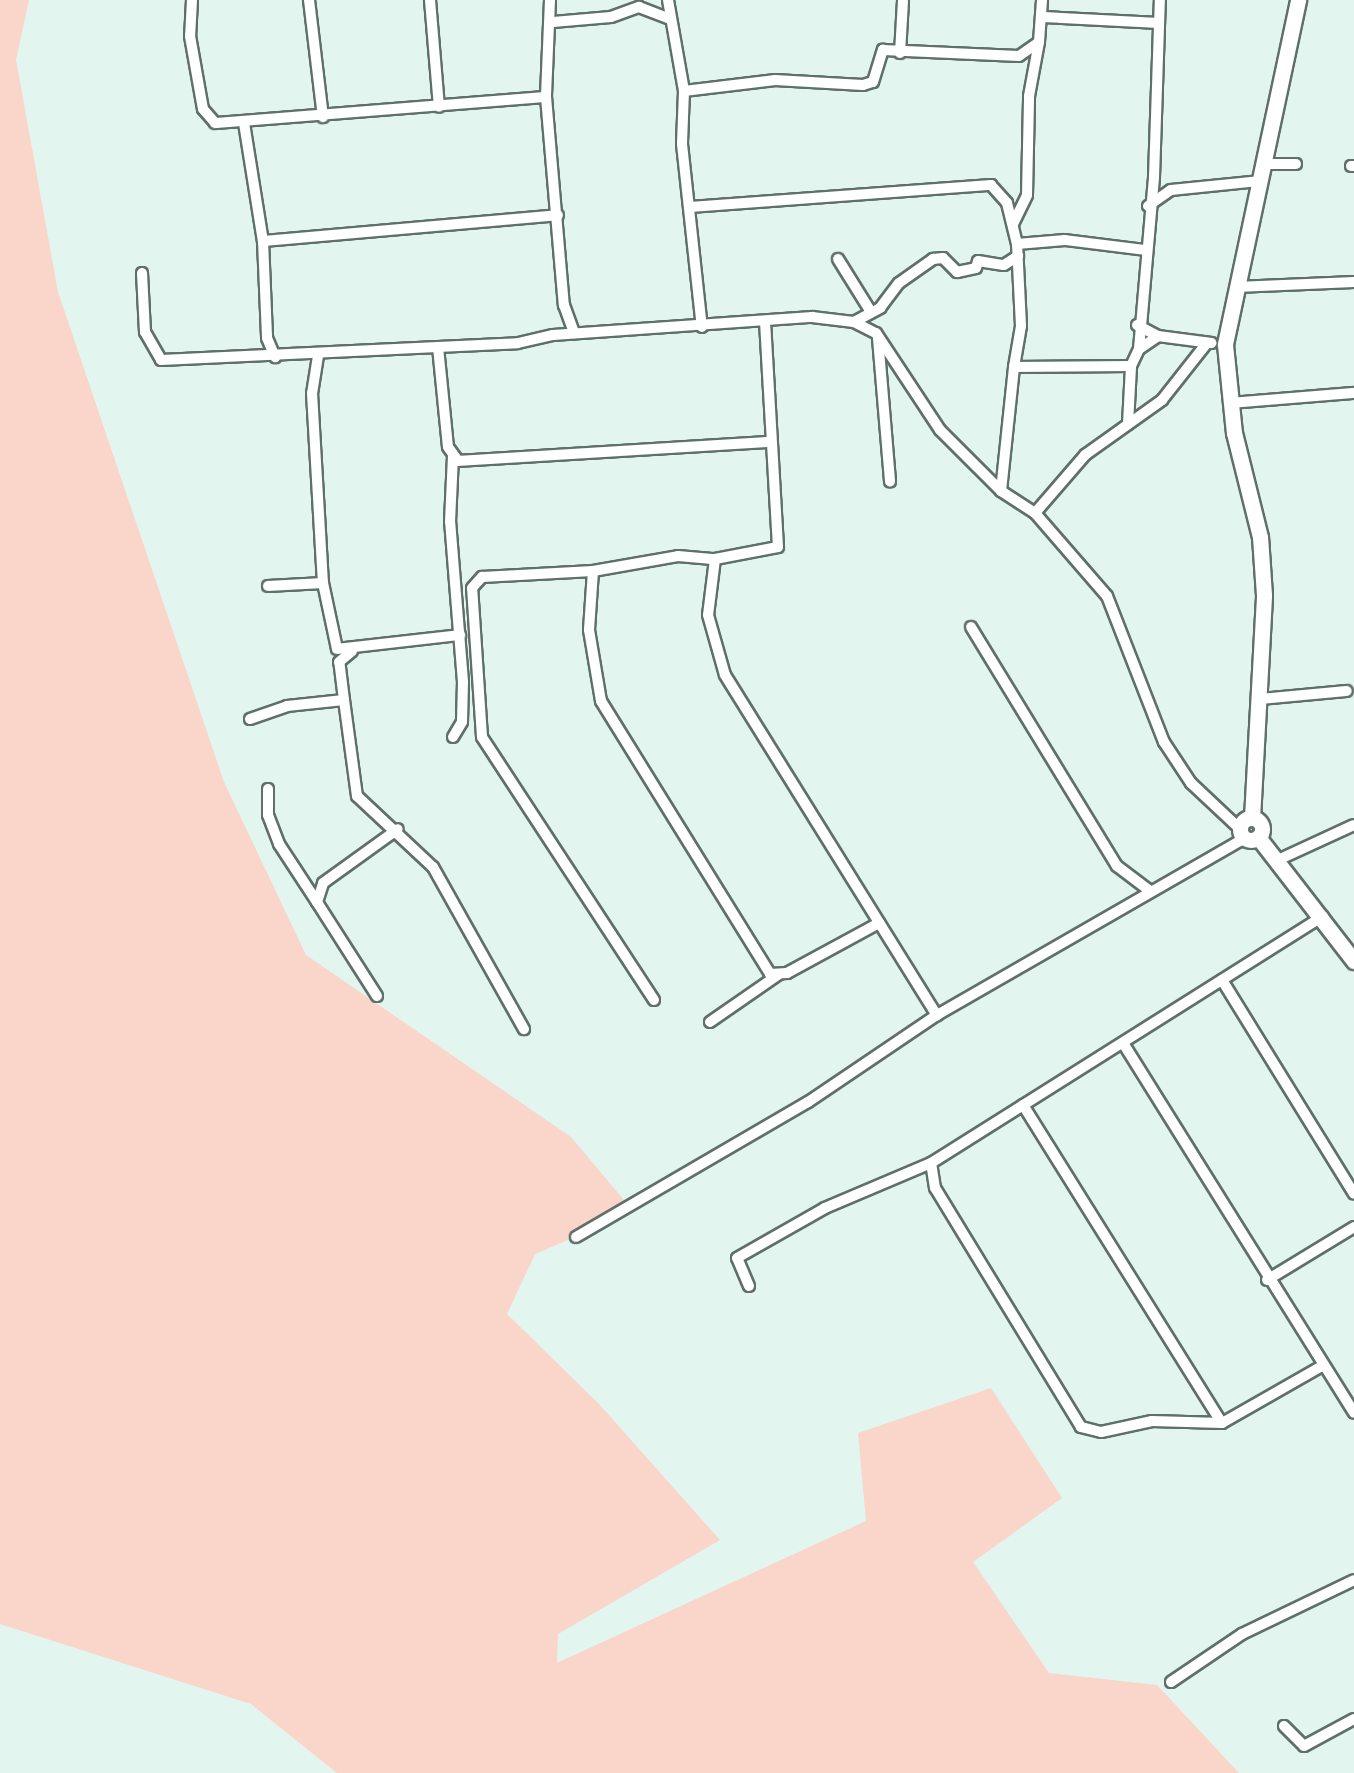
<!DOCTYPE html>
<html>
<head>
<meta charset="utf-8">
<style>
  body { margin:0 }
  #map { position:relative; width:1354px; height:1773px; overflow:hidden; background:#e2f5ef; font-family:"DM Sans",sans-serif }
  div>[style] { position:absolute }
  .green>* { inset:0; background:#fad5ca }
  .roads { filter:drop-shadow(2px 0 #5f6f6b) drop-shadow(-2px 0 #5f6f6b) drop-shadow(0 2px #5f6f6b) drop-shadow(0 -2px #5f6f6b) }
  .street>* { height:10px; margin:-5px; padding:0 5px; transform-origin:5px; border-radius:5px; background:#fff }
  .secondary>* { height:15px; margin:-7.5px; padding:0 7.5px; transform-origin:7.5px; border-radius:7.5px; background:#fff }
  .secondary>.ring { margin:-7.5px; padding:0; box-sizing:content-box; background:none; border:15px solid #fff; border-radius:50% }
  span { translate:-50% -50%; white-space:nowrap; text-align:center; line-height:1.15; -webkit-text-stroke:10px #e2f5ef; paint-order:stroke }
</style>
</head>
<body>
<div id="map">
  <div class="green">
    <i style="clip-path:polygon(0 0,29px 0,16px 60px,58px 292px,224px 782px,306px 955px,571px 1137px,634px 1212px,535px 1254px,507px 1314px,599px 1404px,720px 1540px,558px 1634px,557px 1663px,866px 1521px,858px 1433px,991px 1388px,1062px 1498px,973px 1562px,1049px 1673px,1157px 1685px,1239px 1773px,337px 1773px,251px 1704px,0 1624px)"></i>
  </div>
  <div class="roads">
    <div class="street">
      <i style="left:192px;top:0;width:36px;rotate:93deg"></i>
      <i style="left:190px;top:36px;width:74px;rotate:79.9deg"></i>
      <i style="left:203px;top:109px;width:18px;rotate:49deg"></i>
      <i style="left:215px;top:123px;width:332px;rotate:-4.5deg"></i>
      <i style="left:309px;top:0;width:118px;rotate:83.2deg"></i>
      <i style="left:430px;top:0;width:107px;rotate:85.2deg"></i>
      <i style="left:550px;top:0;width:97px;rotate:92.4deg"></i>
      <i style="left:546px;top:97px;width:209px;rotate:85.1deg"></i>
      <i style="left:564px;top:305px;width:30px;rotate:70deg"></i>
      <i style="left:668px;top:0;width:92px;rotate:80deg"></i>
      <i style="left:684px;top:91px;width:53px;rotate:92.2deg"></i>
      <i style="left:682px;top:144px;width:184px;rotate:83.8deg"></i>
      <i style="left:1043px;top:17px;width:116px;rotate:3deg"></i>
      <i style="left:553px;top:22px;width:58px;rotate:-4.9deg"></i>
      <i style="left:611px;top:17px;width:30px;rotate:-20deg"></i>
      <i style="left:639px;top:7px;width:33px;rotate:21deg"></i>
      <i style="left:900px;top:53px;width:52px;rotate:-86.7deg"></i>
      <i style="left:684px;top:91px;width:92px;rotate:-6.9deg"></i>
      <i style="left:775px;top:80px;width:88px;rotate:3.3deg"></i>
      <i style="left:863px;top:85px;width:10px;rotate:-17deg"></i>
      <i style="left:873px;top:82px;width:34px;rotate:-73deg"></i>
      <i style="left:883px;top:50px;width:136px;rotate:2.5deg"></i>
      <i style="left:1019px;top:56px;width:24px;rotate:-35deg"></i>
      <i style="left:1039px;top:42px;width:42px;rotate:-85.9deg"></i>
      <i style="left:244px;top:123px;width:120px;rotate:80.9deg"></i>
      <i style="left:263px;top:241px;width:97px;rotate:87.6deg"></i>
      <i style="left:267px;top:338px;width:21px;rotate:67deg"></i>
      <i style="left:1263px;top:164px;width:33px"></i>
      <i style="left:1351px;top:166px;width:3px"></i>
      <i style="left:1148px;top:206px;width:28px;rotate:-35deg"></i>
      <i style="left:1171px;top:190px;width:88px;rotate:-5.8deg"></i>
      <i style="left:690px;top:207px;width:302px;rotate:-4.2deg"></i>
      <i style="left:991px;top:185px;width:24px;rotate:48deg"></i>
      <i style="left:1007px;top:203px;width:42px;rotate:76.3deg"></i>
      <i style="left:1017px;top:244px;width:82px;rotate:87.2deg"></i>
      <i style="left:1021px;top:326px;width:42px;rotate:99.7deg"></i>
      <i style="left:1013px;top:224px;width:32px;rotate:-64deg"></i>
      <i style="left:1027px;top:195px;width:99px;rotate:-88.8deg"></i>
      <i style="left:1029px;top:96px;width:55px;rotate:-79.5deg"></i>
      <i style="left:263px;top:241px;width:296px;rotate:-5deg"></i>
      <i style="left:1017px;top:244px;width:48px;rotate:-4.8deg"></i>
      <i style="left:1065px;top:240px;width:81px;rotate:7.1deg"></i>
      <i style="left:838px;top:259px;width:62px;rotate:58.1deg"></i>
      <i style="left:142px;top:273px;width:59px;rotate:87.1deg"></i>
      <i style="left:145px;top:332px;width:32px;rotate:60deg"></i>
      <i style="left:161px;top:360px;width:357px;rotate:-2.7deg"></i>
      <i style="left:518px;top:343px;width:36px;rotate:-13deg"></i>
      <i style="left:553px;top:335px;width:260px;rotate:-4deg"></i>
      <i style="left:812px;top:317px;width:42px;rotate:6.8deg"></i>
      <i style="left:854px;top:322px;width:25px;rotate:27deg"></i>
      <i style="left:876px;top:333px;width:116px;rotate:56.6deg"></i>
      <i style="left:940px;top:430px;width:86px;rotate:45deg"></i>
      <i style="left:1001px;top:491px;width:40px;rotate:32.9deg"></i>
      <i style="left:1035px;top:513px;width:110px;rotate:49.1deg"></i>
      <i style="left:1107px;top:596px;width:157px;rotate:68.7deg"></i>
      <i style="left:1164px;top:742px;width:49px;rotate:56.6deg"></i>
      <i style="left:1191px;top:783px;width:67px;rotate:43.2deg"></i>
      <i style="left:1236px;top:287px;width:118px;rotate:-2.4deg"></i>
      <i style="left:854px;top:322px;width:30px;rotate:-28deg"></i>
      <i style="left:880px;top:308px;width:31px;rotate:-53deg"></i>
      <i style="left:899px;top:283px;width:42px;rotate:-35.2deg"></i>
      <i style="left:933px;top:259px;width:10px;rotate:-6deg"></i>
      <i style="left:943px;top:258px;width:20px;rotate:45deg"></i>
      <i style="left:957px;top:272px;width:19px;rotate:-12deg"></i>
      <i style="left:976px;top:268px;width:7px;rotate:-74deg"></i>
      <i style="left:978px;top:261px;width:26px;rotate:9deg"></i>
      <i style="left:1004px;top:265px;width:17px;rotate:-33deg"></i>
      <i style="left:1137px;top:325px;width:24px;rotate:28deg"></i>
      <i style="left:1158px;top:336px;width:54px;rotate:7.4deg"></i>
      <i style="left:878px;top:338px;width:144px;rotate:85.2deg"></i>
      <i style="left:438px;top:347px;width:100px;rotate:84.3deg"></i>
      <i style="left:448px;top:447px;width:17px;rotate:54deg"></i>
      <i style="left:458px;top:461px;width:313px;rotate:-3.5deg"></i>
      <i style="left:1139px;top:349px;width:173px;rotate:-85deg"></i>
      <i style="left:1154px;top:177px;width:177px;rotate:-88.1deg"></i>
      <i style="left:318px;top:356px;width:37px;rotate:99deg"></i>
      <i style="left:312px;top:393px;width:190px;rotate:86.7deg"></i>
      <i style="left:323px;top:583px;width:67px;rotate:78deg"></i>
      <i style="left:337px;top:649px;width:124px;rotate:-6.5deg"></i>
      <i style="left:1229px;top:403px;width:125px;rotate:-4.6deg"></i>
      <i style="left:1128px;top:424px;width:58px;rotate:-87deg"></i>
      <i style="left:1131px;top:366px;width:19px;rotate:-65deg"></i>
      <i style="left:1139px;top:349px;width:23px;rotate:-34deg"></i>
      <i style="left:1001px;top:491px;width:125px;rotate:-84deg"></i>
      <i style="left:1014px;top:367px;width:117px;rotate:-0.5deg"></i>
      <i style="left:1035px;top:513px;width:77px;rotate:-49.2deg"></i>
      <i style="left:1085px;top:455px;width:95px;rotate:-35.5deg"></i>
      <i style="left:1162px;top:400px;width:73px;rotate:-51.7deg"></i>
      <i style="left:715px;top:559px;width:56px;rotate:97.1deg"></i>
      <i style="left:708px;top:615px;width:62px;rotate:74.2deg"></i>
      <i style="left:725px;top:675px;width:401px;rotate:58.1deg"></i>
      <i style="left:937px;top:1015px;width:355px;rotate:-29.9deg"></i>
      <i style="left:593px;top:571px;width:59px;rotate:93.9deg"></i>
      <i style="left:589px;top:630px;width:72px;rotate:80.4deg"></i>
      <i style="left:601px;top:701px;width:321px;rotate:58.2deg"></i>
      <i style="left:770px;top:974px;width:17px;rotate:-3deg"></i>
      <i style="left:787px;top:973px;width:105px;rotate:-28.5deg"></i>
      <i style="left:268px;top:586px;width:55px;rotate:-3.1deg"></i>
      <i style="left:971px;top:627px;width:280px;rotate:58.6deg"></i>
      <i style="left:1117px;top:866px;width:41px;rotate:37.1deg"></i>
      <i style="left:1260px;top:699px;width:87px;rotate:-5.3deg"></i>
      <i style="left:344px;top:700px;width:97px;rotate:82.3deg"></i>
      <i style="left:357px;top:796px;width:104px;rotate:43.1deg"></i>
      <i style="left:433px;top:867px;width:186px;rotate:60.7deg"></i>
      <i style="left:250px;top:719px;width:39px;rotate:-19deg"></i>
      <i style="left:287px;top:706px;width:57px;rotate:-6deg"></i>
      <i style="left:344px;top:700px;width:38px;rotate:-97deg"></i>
      <i style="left:339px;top:662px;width:17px;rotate:-40deg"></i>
      <i style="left:453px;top:737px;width:17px;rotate:-59deg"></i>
      <i style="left:462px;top:722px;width:40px;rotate:-88.6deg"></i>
      <i style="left:463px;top:682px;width:161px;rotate:-94.6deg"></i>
      <i style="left:450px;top:522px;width:66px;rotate:-87.4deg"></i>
      <i style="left:268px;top:789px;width:26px;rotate:90deg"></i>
      <i style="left:268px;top:815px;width:31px;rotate:69deg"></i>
      <i style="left:279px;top:844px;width:69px;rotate:56.8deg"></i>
      <i style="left:1280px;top:859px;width:81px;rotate:-24.7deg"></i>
      <i style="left:1222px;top:980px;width:251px;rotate:58.3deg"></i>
      <i style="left:377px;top:996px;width:112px;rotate:-122.6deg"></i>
      <i style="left:317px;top:902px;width:20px;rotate:-72deg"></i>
      <i style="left:323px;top:883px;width:92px;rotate:-35.8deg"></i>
      <i style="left:654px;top:1000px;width:314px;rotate:-123.2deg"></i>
      <i style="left:482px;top:737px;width:149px;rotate:-93.8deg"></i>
      <i style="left:472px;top:588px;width:15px;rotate:-48deg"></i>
      <i style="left:482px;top:577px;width:111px;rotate:-3.1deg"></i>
      <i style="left:593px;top:571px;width:86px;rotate:-10deg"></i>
      <i style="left:678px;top:556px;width:37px;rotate:5deg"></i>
      <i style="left:715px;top:559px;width:64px;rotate:-10.8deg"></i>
      <i style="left:778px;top:547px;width:226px;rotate:-93.3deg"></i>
      <i style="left:710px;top:1022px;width:83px;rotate:-34.7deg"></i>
      <i style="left:1123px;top:1043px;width:436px;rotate:58deg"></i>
      <i style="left:1023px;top:1105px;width:374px;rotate:58deg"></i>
      <i style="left:576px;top:1237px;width:268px;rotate:-30.2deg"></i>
      <i style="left:808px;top:1102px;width:156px;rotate:-34deg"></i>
      <i style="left:1267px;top:1280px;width:102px;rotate:-31.3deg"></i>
      <i style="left:749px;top:1286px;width:30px;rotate:-113deg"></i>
      <i style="left:737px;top:1258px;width:101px;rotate:-29.6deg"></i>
      <i style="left:825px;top:1208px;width:115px;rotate:-23deg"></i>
      <i style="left:1322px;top:1366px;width:115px;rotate:150.3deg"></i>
      <i style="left:1222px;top:1423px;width:70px;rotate:-178.4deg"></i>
      <i style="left:1152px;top:1421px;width:52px;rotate:167.8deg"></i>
      <i style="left:1101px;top:1432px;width:21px;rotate:-166deg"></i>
      <i style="left:1081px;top:1427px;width:280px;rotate:-121.4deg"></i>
      <i style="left:935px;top:1188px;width:25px;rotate:-99deg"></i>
      <i style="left:931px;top:1163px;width:463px;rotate:-32.2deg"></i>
      <i style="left:1171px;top:1682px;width:86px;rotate:-34.1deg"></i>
      <i style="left:1242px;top:1634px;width:124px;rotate:-25.7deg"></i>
      <i style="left:1284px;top:1726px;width:28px;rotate:45deg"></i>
      <i style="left:1304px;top:1746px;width:57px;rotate:-28.4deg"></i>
    </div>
    <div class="secondary">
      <i style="left:1252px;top:818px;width:223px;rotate:-86.9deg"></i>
      <i style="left:1264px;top:595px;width:58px;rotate:-93.9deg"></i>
      <i style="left:1260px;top:537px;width:107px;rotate:-104deg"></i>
      <i style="left:1234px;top:433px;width:89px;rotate:-95.8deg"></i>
      <i style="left:1225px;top:344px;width:352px;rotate:-78deg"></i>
      <i class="ring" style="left:1240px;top:818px;width:7px;height:7px"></i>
      <i style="left:1258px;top:837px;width:157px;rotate:52.3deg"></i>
    </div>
  </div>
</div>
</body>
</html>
